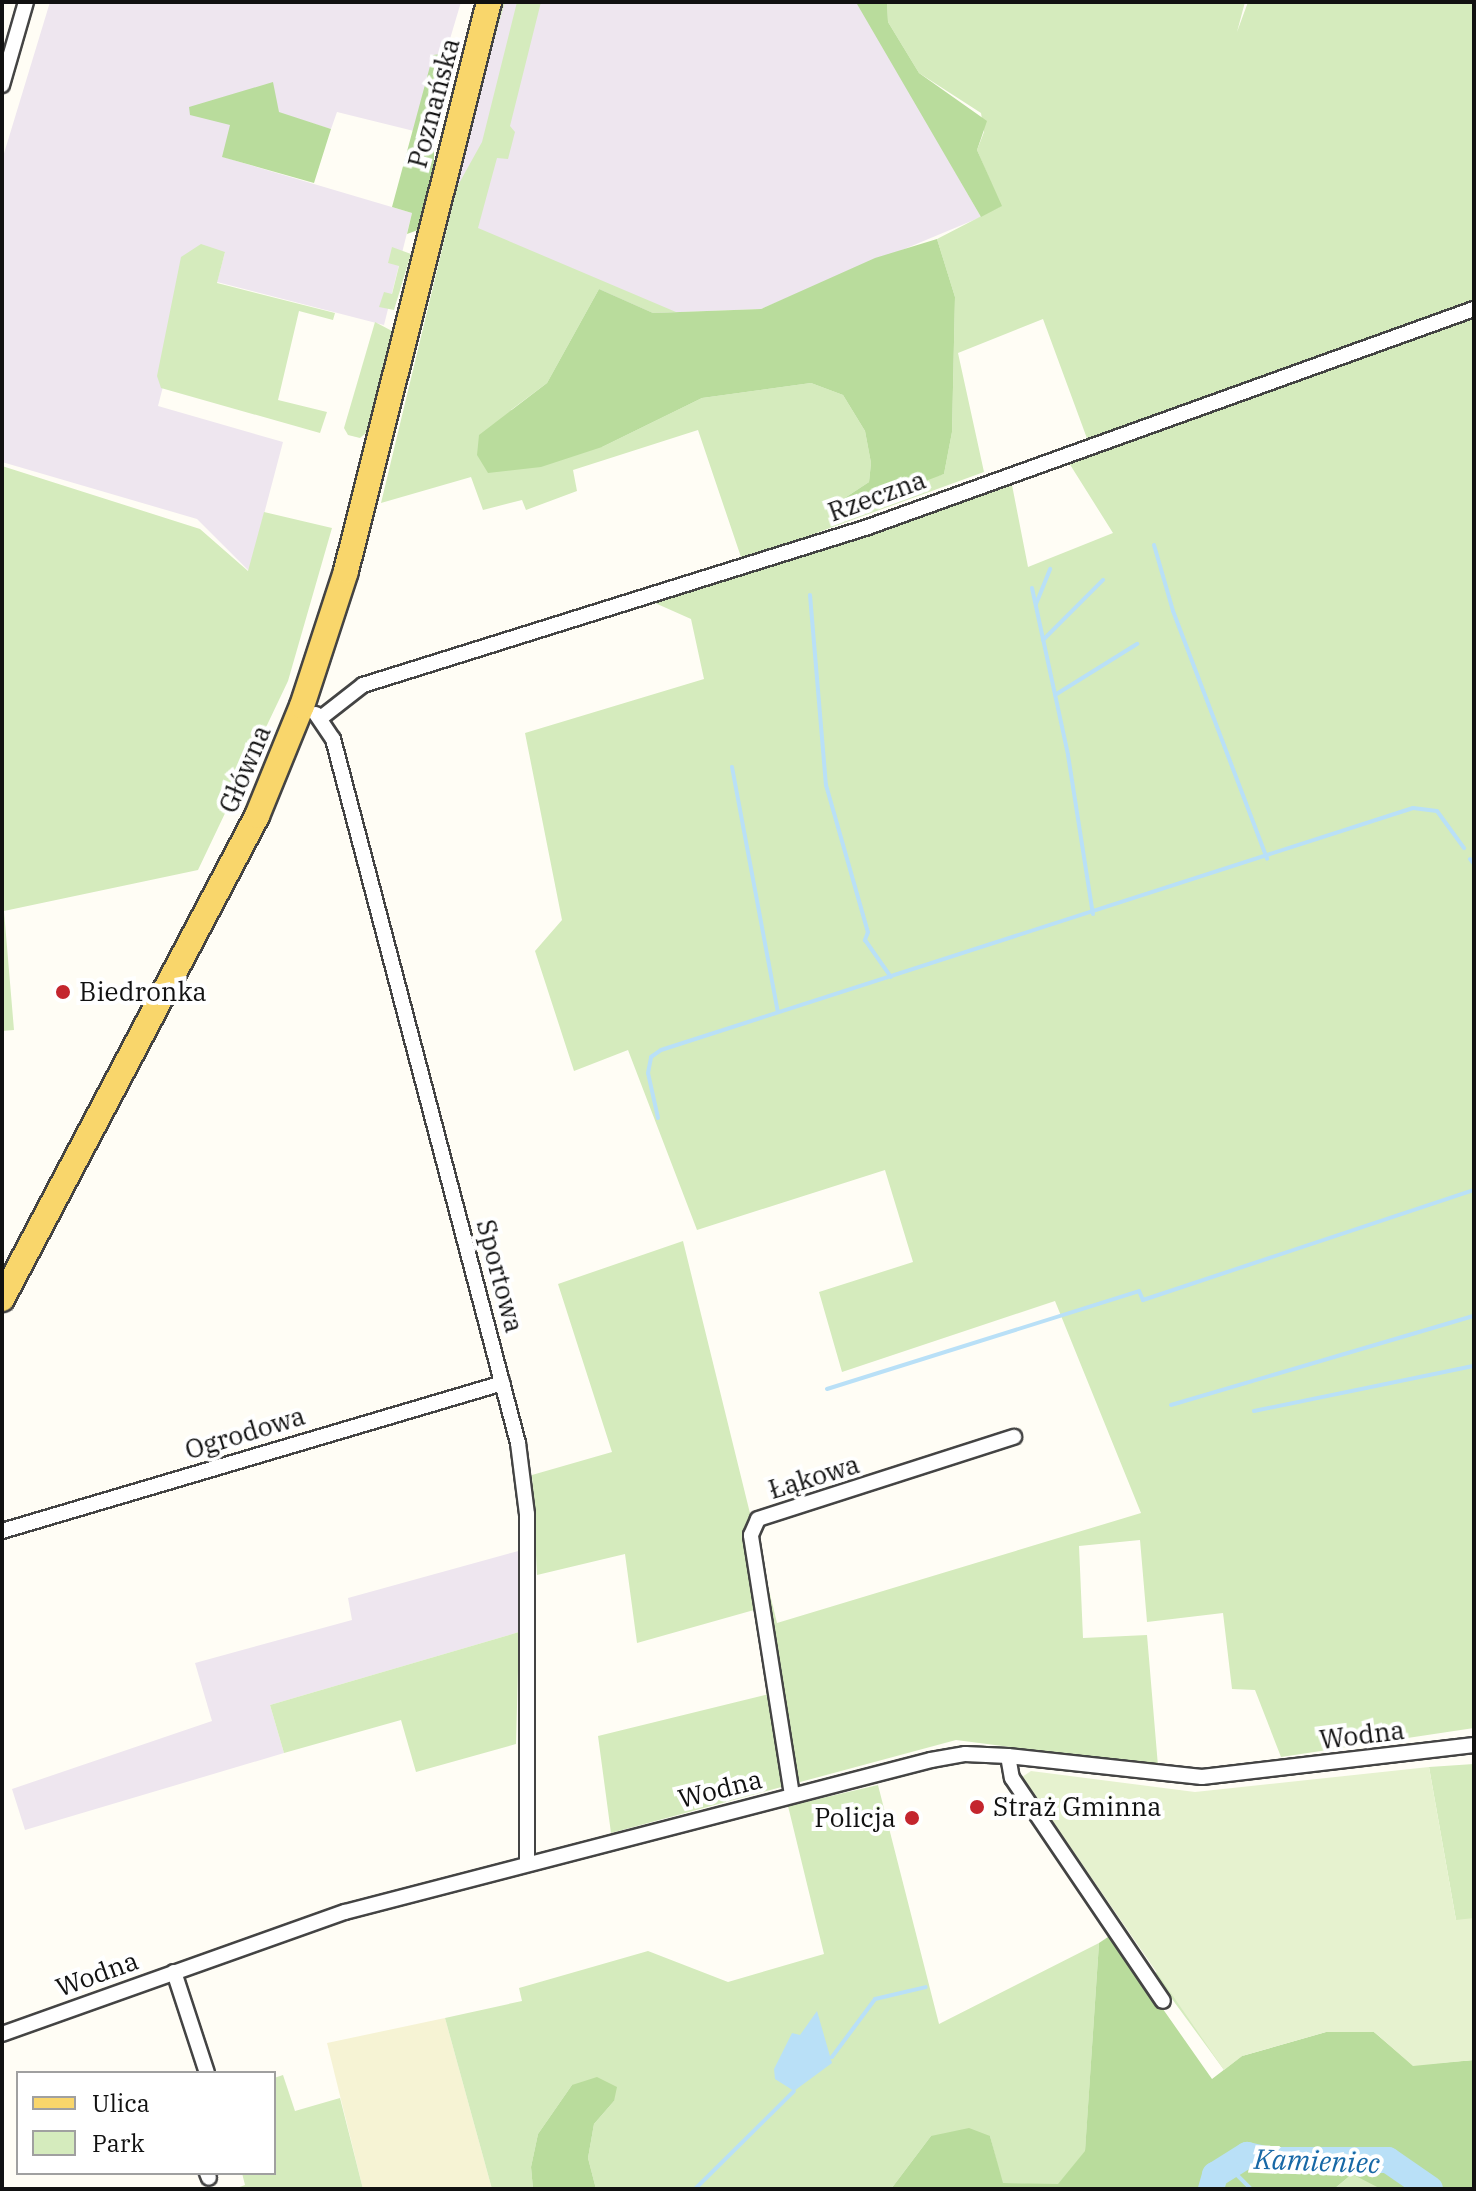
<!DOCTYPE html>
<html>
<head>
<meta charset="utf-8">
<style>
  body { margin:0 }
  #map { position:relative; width:1476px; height:2191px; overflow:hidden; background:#fffdf5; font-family:"IBM Plex Serif",serif }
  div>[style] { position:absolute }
  .industrial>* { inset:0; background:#eee6ef }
  .farmland>* { inset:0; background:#f6f3d4 }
  .green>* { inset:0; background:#d5ebbd }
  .forest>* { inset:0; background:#b9dc9c }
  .pitch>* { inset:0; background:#e6f2cf }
  .water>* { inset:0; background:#b9e0f7 }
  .stream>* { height:4px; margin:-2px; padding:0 2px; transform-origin:2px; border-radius:2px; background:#b9e0f7 }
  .river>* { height:26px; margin:-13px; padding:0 13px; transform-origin:13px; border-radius:13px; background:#b9e0f7 }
  .roads { filter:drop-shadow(2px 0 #444) drop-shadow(-2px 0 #444) drop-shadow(0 2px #444) drop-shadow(0 -2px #444) }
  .minor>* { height:14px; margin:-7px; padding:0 7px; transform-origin:7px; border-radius:7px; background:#fff }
  .primary>* { height:24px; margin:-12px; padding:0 12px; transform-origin:12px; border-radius:12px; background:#f9d66b }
  .dots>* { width:22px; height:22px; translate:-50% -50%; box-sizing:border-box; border:4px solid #fff; border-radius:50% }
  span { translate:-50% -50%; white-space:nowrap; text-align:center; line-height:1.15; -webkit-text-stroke:8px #fff; paint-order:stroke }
  .street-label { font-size:26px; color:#111 }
  .poi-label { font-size:26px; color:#111 }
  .left { translate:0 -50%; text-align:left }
  .right { translate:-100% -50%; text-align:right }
  .water-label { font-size:28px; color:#1768a6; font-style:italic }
  .frame { position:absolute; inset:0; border:4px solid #111; pointer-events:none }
  .legend { position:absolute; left:16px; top:2071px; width:260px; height:104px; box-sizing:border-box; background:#fff; border:2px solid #a0a0a0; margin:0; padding:10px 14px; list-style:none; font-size:24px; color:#111 }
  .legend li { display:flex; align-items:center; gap:16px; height:40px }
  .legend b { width:40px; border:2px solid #a0a0a0 }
</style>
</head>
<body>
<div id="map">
  <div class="industrial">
    <i style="clip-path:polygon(50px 2px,461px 2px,422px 133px,337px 112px,331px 129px,237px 101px,223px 157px,412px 213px,384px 325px,217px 282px,225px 252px,185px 301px,158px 406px,283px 442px,249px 571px,197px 519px,2px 462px,2px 160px)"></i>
    <i style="clip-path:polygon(499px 2px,858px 2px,981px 217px,761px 309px,653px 313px,444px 222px)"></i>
    <i style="clip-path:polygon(522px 1550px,519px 1632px,270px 1705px,284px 1753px,25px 1830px,12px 1789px,212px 1721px,195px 1663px,352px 1620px,348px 1598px)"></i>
  </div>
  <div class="farmland">
    <i style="clip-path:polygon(445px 2018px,492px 2189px,363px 2189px,327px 2043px)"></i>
  </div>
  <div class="green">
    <i style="clip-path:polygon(497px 2px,505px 2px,460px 158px)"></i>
    <i style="clip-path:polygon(517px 2px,541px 2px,510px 126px,515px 132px,508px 159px,497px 158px,478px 228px,676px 312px,653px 313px,599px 289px,547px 383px,511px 410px,602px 447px,702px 398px,811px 383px,843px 395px,865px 431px,871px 463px,869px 482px,834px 505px,944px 474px,952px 432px,955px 297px,937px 239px,1001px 206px,977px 150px,984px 132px,981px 113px,919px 73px,888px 22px,887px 2px,1245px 2px,1237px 32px,1248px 2px,1474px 2px,1474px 1728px,1281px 1757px,1255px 1690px,1232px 1689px,1223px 1613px,1147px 1622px,1140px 1540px,1079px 1546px,1083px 1638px,1147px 1635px,1158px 1766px,956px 1740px,611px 1833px,598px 1736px,769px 1694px,754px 1610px,637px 1643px,625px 1554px,537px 1575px,532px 1475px,612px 1452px,558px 1284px,683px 1241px,777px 1623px,1141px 1513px,1055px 1301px,842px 1372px,819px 1292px,913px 1262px,885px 1170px,697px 1230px,628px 1050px,574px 1071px,535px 951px,562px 920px,525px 733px,704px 679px,691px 619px,655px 603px,691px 590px,1012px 485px,1028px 567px,1113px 533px,1069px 463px,1092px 452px,1043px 319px,958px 353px,984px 472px,742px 560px,698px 430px,573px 470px,577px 491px,526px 510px,522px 500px,483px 510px,471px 477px,381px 503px,457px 187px,482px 142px)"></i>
    <i style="clip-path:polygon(201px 244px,225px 252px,217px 283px,335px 313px,333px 320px,299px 311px,278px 400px,327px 412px,320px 433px,161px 388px,157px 376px,181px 257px)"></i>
    <i style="clip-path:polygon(392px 247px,411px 254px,394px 310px,379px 307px,384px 292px,392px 294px,399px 266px,388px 263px)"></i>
    <i style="clip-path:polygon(375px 322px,392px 331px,366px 433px,360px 438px,348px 435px,344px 428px)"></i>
    <i style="clip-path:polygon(2px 466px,200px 529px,248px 571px,264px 512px,332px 528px,288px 681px,198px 870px,4px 911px,14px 1030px,2px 1031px)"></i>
    <i style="clip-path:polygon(519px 1632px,516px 1744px,416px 1772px,401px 1720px,284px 1753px,270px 1705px)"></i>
    <i style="clip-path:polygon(1474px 1764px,1474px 1952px,1242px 2056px,1224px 2070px,1153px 1973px,1456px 1920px,1429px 1767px)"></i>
    <i style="clip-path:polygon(878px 1785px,939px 2024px,1099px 1943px,1085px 2152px,1058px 2185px,1002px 2183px,990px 2136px,931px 2136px,891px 2189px,596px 2189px,588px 2158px,594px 2124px,614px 2101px,572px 2085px,538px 2134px,531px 2167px,533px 2189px,492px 2189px,445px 2018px,522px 2001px,519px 1988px,648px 1951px,728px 1982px,824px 1954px,788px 1806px)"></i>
    <i style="clip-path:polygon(283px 2075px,295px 2111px,340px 2098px,363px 2189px,234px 2189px,245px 2185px,242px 2173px,274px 2173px,274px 2078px)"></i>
    <i style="clip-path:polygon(1352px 2174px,1366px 2179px,1381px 2189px,1334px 2189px)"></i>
  </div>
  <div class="forest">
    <i style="clip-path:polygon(887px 2px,888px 22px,919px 73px,987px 121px,977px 150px,1002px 206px,981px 217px,857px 4px)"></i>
    <i style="clip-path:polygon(451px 53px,434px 140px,434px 168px,418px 230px,407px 234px,412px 213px,392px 207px,433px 55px)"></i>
    <i style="clip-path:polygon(273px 82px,279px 112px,331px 129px,314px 183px,222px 157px,230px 125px,190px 115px,189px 107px)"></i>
    <i style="clip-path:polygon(937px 239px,955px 297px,952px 432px,944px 474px,833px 516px,834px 505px,869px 482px,871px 463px,865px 431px,843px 395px,811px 383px,702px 398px,602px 447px,541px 467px,488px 473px,477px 455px,479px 435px,547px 383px,599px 289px,653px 313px,761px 309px,875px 258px)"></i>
    <i style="clip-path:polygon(1111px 1935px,1212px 2079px,1242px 2056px,1326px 2032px,1374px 2032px,1413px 2065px,1474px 2060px,1474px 2189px,1381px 2189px,1352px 2174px,1334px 2189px,891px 2189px,931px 2136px,969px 2128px,990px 2136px,1003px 2183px,1058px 2184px,1085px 2151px,1099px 1943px)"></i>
    <i style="clip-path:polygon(597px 2077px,617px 2087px,614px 2101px,594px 2124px,588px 2158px,596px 2189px,533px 2189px,531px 2167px,538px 2134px,572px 2085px)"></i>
  </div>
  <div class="pitch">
    <i style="clip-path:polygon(1429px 1767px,1456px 1920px,1474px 1918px,1474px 2060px,1413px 2066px,1374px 2032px,1326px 2032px,1242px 2056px,1224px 2070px,1022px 1777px,1031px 1771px,1195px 1792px)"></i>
  </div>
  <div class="water">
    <i style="clip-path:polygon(817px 2011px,832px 2063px,794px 2091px,775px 2079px,774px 2069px,792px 2033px,800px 2035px)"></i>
  </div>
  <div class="stream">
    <i style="left:1154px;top:545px;width:69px;rotate:73.9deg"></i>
    <i style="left:1173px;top:611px;width:265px;rotate:69.2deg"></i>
    <i style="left:1032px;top:588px;width:171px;rotate:77.8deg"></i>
    <i style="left:1068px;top:755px;width:161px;rotate:81.1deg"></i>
    <i style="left:810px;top:595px;width:191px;rotate:85.2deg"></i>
    <i style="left:826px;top:785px;width:153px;rotate:74.1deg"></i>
    <i style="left:868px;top:932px;width:9px;rotate:111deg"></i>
    <i style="left:865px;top:940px;width:45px;rotate:54.9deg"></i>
    <i style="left:1036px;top:604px;width:38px;rotate:-68deg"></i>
    <i style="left:1043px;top:640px;width:85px;rotate:-45deg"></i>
    <i style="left:1055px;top:695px;width:97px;rotate:-31.9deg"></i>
    <i style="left:732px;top:767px;width:249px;rotate:79.4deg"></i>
    <i style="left:1470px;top:859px;width:6px;rotate:51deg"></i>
    <i style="left:658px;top:1118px;width:46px;rotate:-102.5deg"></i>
    <i style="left:648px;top:1073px;width:16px;rotate:-79deg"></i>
    <i style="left:651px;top:1057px;width:12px;rotate:-35deg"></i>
    <i style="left:661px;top:1050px;width:790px;rotate:-17.84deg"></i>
    <i style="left:1413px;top:808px;width:24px;rotate:7deg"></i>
    <i style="left:1437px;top:811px;width:46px;rotate:53.9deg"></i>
    <i style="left:827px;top:1389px;width:327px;rotate:-17.4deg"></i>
    <i style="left:1139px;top:1291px;width:10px;rotate:66deg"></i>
    <i style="left:1143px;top:1300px;width:349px;rotate:-18.4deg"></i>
    <i style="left:1171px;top:1405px;width:316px;rotate:-16.4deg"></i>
    <i style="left:1254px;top:1411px;width:225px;rotate:-11.6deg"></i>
    <i style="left:832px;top:2057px;width:72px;rotate:-53.4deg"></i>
    <i style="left:875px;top:1999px;width:52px;rotate:-13.2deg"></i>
    <i style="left:1229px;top:2167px;width:31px;rotate:45deg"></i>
    <i style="left:695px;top:2189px;width:139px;rotate:-44.7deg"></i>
  </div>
  <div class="river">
    <i style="left:1211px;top:2189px;width:15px;rotate:-74deg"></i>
    <i style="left:1215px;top:2175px;width:38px;rotate:-32deg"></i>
    <i style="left:1247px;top:2155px;width:22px;rotate:13deg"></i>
    <i style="left:1268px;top:2160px;width:120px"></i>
    <i style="left:1388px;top:2160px;width:51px;rotate:34.6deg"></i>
  </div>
  <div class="roads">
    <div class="minor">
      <i style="left:2px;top:85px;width:86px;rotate:-73.9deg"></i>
      <i style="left:316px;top:714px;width:30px;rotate:56deg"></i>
      <i style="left:333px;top:739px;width:728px;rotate:75.28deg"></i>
      <i style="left:518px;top:1443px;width:72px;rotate:82.8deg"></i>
      <i style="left:527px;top:1514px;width:349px;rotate:90deg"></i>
      <i style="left:322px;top:717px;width:52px;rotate:-38deg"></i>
      <i style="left:363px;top:685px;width:529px;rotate:-17.37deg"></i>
      <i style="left:868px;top:527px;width:644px;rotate:-19.79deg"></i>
      <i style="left:2px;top:1531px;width:522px;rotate:-16.46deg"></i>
      <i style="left:1008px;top:1756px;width:22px;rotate:80deg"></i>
      <i style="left:1012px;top:1778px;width:269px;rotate:55.9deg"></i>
      <i style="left:792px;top:1795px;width:263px;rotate:-99deg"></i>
      <i style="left:751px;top:1535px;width:17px;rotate:-66deg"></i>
      <i style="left:758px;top:1519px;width:269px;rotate:-17.8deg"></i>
      <i style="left:174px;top:1972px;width:106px;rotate:71.9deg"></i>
      <i style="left:2px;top:2034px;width:364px;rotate:-19.6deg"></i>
      <i style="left:345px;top:1912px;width:605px;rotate:-14.54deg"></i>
      <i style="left:931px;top:1760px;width:35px;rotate:-10deg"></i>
      <i style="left:965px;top:1754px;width:43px;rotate:2.7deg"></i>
      <i style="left:1008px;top:1756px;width:195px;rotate:6.2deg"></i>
      <i style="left:1202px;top:1777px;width:274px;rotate:-6.7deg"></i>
      <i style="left:207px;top:2173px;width:5px;rotate:68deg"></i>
    </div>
    <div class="primary">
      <i style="left:2px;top:1299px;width:546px;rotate:-62.17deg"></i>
      <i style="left:257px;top:816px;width:119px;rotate:-67.8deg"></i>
      <i style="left:302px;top:706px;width:142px;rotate:-71.9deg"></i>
      <i style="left:346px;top:571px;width:587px;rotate:-75.89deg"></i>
    </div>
  </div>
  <div class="dots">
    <i style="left:63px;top:992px;background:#c4262e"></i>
    <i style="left:977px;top:1807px;background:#c4262e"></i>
    <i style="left:912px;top:1818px;background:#c4262e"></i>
  </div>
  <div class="street-label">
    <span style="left:434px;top:103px;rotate:-75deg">Poznańska</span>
    <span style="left:877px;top:496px;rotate:-20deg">Rzeczna</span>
    <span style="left:245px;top:769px;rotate:-67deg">Główna</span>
    <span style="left:500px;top:1276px;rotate:75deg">Sportowa</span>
    <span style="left:245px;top:1433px;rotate:-17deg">Ogrodowa</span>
    <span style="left:814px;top:1477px;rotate:-17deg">Łąkowa</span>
    <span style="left:1362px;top:1735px;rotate:-7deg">Wodna</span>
    <span style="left:720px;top:1789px;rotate:-14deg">Wodna</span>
    <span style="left:97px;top:1974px;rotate:-20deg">Wodna</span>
  </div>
  <div class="poi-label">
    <span class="left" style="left:79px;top:992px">Biedronka</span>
    <span class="left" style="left:993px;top:1807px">Straż Gminna</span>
    <span class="right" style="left:896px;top:1818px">Policja</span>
  </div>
  <div class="water-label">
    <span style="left:1317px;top:2161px;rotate:2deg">Kamieniec</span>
  </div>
  <div class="frame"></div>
  <ul class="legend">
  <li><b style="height:10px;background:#f9d66b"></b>Ulica</li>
  <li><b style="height:22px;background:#d5ebbd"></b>Park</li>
  </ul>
</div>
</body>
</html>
